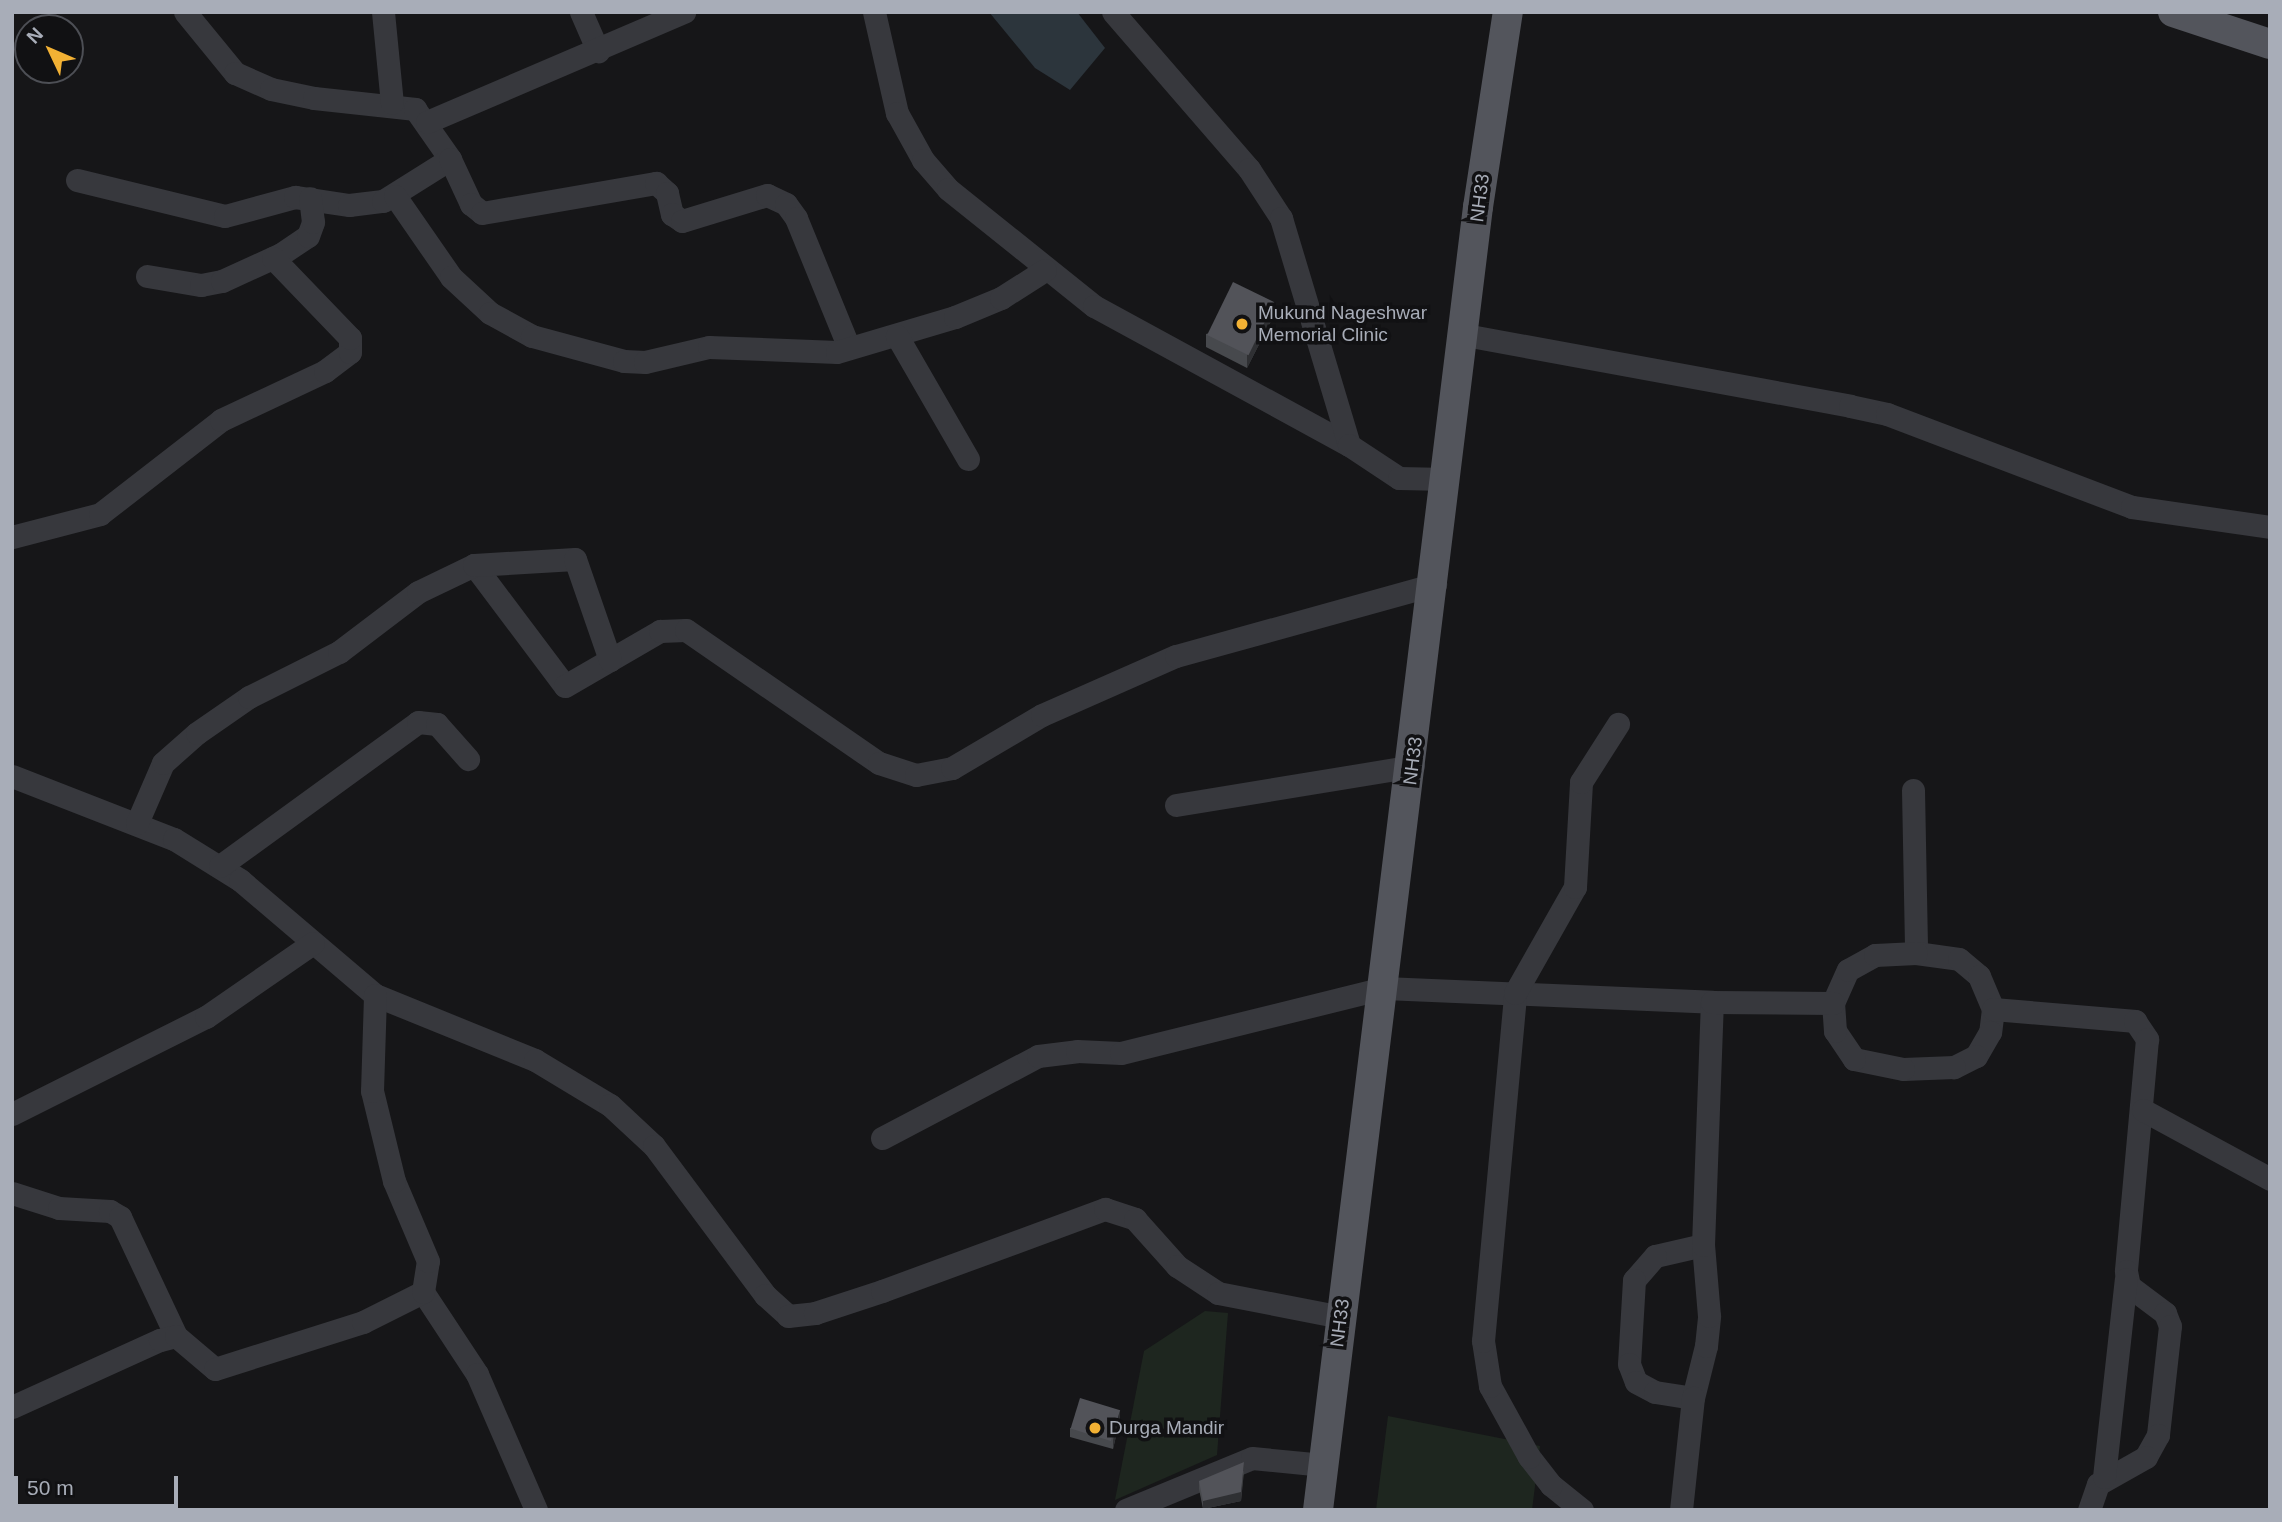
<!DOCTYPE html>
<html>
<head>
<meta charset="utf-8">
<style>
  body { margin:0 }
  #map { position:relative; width:2282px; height:1522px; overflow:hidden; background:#161618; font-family:Helvetica,sans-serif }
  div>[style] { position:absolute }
  .green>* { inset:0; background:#1e261f }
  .water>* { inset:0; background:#2c353c }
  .minor>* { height:23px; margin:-11.5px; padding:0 11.5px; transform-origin:11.5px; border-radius:11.5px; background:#37383d }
  .major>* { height:30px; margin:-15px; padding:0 15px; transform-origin:15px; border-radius:15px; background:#53555c }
  .wall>* { inset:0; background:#47494d }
  .shaded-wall>* { inset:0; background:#2f3033 }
  .building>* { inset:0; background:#525359; transform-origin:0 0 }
  .dots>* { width:19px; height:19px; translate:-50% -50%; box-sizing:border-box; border:4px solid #111113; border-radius:50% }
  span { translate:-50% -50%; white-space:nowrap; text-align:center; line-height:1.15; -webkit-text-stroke:7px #111113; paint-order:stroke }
  .street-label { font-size:19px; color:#a8adb8 }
  .poi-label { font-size:19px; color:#a8adb8 }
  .left { translate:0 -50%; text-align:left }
  .frame { position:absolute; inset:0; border:14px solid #a8adb8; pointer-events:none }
  .north { position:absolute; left:14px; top:14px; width:70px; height:70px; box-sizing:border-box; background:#111113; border:2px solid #4d4f55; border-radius:50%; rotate:314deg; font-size:19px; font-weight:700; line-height:28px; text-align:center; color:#a8adb8 }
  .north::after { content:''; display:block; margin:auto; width:24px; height:32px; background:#f2b134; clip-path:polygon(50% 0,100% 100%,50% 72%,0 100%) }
  .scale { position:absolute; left:14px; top:1476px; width:164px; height:32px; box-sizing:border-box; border:4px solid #a8adb8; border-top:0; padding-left:9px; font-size:21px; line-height:24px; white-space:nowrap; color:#a8adb8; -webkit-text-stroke:5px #111113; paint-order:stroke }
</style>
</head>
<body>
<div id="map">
  <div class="green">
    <i style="clip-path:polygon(1205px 1311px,1228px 1313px,1217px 1455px,1115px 1500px,1144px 1351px)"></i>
    <i style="clip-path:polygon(1388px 1416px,1540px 1446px,1532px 1510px,1376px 1510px)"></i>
  </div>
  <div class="water">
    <i style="clip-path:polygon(989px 12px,1077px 12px,1105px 48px,1070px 90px,1035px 68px)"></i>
  </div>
  <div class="minor">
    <i style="left:185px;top:12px;width:79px;rotate:50.7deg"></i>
    <i style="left:235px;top:73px;width:39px;rotate:24deg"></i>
    <i style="left:271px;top:89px;width:44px;rotate:11.8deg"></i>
    <i style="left:314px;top:98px;width:102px;rotate:6.2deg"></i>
    <i style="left:415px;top:109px;width:61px;rotate:55deg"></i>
    <i style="left:383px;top:12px;width:91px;rotate:84.4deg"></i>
    <i style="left:581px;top:12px;width:43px;rotate:66.4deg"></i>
    <i style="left:874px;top:12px;width:104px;rotate:77.2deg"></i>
    <i style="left:897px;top:113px;width:54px;rotate:61deg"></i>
    <i style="left:923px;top:160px;width:38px;rotate:49deg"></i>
    <i style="left:948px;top:189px;width:187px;rotate:38.7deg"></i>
    <i style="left:1094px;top:306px;width:290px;rotate:28.6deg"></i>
    <i style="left:1113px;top:12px;width:208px;rotate:49.1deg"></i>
    <i style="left:1249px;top:169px;width:59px;rotate:56.9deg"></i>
    <i style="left:1281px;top:218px;width:237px;rotate:73.3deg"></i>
    <i style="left:1349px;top:445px;width:60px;rotate:33.4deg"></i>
    <i style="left:1399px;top:478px;width:48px;rotate:1.2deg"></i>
    <i style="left:427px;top:122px;width:280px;rotate:-23.2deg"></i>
    <i style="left:77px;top:180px;width:152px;rotate:13.7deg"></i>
    <i style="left:225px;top:216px;width:73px;rotate:-15.2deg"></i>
    <i style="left:295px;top:197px;width:55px;rotate:8.4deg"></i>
    <i style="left:349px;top:205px;width:34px;rotate:-7deg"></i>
    <i style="left:383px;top:201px;width:79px;rotate:-32.1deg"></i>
    <i style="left:450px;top:159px;width:50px;rotate:65deg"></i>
    <i style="left:471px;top:204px;width:14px;rotate:39deg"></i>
    <i style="left:482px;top:213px;width:177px;rotate:-9.8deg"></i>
    <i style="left:656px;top:183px;width:15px;rotate:42deg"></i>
    <i style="left:667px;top:193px;width:22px;rotate:77deg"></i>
    <i style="left:672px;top:214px;width:12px;rotate:35deg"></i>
    <i style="left:682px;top:221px;width:89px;rotate:-17deg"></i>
    <i style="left:767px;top:195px;width:21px;rotate:25deg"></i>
    <i style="left:786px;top:204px;width:17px;rotate:54deg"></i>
    <i style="left:796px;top:218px;width:140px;rotate:67.8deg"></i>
    <i style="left:395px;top:196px;width:98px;rotate:55.3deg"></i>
    <i style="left:451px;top:277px;width:53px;rotate:42.7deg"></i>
    <i style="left:490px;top:313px;width:48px;rotate:28.7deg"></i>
    <i style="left:532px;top:336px;width:95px;rotate:15.2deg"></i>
    <i style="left:624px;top:361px;width:21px;rotate:3deg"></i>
    <i style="left:645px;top:362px;width:66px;rotate:-13.2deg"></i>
    <i style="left:709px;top:347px;width:128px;rotate:2.2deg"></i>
    <i style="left:837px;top:352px;width:123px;rotate:-16.5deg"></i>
    <i style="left:955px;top:317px;width:50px;rotate:-22.4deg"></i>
    <i style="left:1001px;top:298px;width:52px;rotate:-32.5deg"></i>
    <i style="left:147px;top:276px;width:55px;rotate:9.5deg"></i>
    <i style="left:201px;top:285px;width:21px;rotate:-11deg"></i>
    <i style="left:222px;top:281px;width:65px;rotate:-24.6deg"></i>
    <i style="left:281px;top:254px;width:32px;rotate:-34deg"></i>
    <i style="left:308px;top:236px;width:15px;rotate:-70deg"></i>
    <i style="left:313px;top:222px;width:24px;rotate:-97deg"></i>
    <i style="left:1465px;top:335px;width:391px;rotate:10.4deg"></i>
    <i style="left:1850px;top:406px;width:38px;rotate:12deg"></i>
    <i style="left:1887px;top:414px;width:262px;rotate:20.8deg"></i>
    <i style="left:2132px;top:507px;width:139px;rotate:8.2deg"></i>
    <i style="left:897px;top:336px;width:142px;rotate:60deg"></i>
    <i style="left:12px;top:537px;width:91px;rotate:-14.6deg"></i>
    <i style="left:100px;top:514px;width:153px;rotate:-37.8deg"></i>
    <i style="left:221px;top:420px;width:115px;rotate:-25.2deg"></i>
    <i style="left:325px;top:371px;width:31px;rotate:-37deg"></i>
    <i style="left:350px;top:352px;width:14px;rotate:-90deg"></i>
    <i style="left:350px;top:338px;width:111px;rotate:-133.9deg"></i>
    <i style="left:474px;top:565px;width:151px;rotate:53.1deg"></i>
    <i style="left:565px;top:686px;width:110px;rotate:-30.1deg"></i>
    <i style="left:660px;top:631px;width:26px;rotate:-2deg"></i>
    <i style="left:686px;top:630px;width:234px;rotate:34.6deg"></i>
    <i style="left:879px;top:763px;width:39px;rotate:18deg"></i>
    <i style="left:916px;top:775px;width:37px;rotate:-11deg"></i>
    <i style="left:952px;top:768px;width:104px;rotate:-30.5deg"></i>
    <i style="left:1042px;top:715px;width:146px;rotate:-23.8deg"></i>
    <i style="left:1176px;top:656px;width:269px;rotate:-15.5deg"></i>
    <i style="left:12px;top:776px;width:174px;rotate:21.3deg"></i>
    <i style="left:174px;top:839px;width:78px;rotate:31.8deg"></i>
    <i style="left:240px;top:880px;width:177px;rotate:40.4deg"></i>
    <i style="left:375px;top:995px;width:173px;rotate:22.1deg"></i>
    <i style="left:535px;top:1060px;width:87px;rotate:31deg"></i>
    <i style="left:610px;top:1105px;width:60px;rotate:43deg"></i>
    <i style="left:654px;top:1146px;width:186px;rotate:53.3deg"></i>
    <i style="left:765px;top:1295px;width:31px;rotate:42deg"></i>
    <i style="left:788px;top:1316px;width:27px;rotate:-6deg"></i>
    <i style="left:815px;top:1313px;width:71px;rotate:-18.2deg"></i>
    <i style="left:882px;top:1291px;width:238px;rotate:-20.2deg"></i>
    <i style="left:1105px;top:1209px;width:32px;rotate:18deg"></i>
    <i style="left:1135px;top:1219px;width:63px;rotate:48.2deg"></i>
    <i style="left:1177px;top:1266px;width:49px;rotate:33.4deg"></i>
    <i style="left:1218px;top:1293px;width:125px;rotate:11deg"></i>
    <i style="left:1913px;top:790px;width:163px;rotate:88.9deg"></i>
    <i style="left:1176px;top:805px;width:240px;rotate:-9.3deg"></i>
    <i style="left:137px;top:823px;width:65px;rotate:-66.6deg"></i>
    <i style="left:163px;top:763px;width:45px;rotate:-41.4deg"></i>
    <i style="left:197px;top:733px;width:63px;rotate:-34.7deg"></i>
    <i style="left:249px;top:697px;width:101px;rotate:-26.6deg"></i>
    <i style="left:339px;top:652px;width:99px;rotate:-37.2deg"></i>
    <i style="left:418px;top:592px;width:62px;rotate:-25.7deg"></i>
    <i style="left:474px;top:565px;width:101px;rotate:-3.4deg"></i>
    <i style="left:575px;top:559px;width:107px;rotate:70.9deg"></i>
    <i style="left:220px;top:866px;width:245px;rotate:-36deg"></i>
    <i style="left:418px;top:722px;width:19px;rotate:6deg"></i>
    <i style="left:437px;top:724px;width:47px;rotate:48.5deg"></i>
    <i style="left:1916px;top:953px;width:43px;rotate:7.9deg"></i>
    <i style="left:1959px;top:959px;width:26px;rotate:40deg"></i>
    <i style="left:1979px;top:976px;width:36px;rotate:67deg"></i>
    <i style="left:1993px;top:1009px;width:23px;rotate:97deg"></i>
    <i style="left:1990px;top:1032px;width:28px;rotate:120deg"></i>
    <i style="left:1976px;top:1056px;width:25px;rotate:153deg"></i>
    <i style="left:1954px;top:1067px;width:51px;rotate:177.8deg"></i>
    <i style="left:1903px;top:1069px;width:50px;rotate:-168.5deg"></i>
    <i style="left:1854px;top:1059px;width:34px;rotate:-124deg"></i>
    <i style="left:1835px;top:1031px;width:28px;rotate:-94deg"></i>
    <i style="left:1833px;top:1003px;width:36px;rotate:-66deg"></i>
    <i style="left:1848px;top:970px;width:31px;rotate:-29deg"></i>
    <i style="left:1875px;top:955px;width:41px;rotate:-2.8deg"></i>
    <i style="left:1993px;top:1009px;width:143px;rotate:4.8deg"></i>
    <i style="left:2135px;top:1021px;width:22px;rotate:56deg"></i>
    <i style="left:2147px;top:1039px;width:233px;rotate:95.2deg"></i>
    <i style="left:2126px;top:1271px;width:15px;rotate:79deg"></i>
    <i style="left:2129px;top:1286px;width:45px;rotate:36.9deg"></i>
    <i style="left:2165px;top:1313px;width:14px;rotate:69deg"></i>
    <i style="left:2170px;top:1326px;width:110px;rotate:96.3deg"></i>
    <i style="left:2158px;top:1435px;width:25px;rotate:119deg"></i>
    <i style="left:2146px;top:1457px;width:55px;rotate:150.6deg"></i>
    <i style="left:2098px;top:1484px;width:28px;rotate:109deg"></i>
    <i style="left:2143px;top:1110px;width:145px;rotate:28.5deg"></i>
    <i style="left:12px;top:1114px;width:217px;rotate:-26.6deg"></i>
    <i style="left:206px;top:1017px;width:130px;rotate:-34.7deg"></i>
    <i style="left:882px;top:1138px;width:176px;rotate:-27.7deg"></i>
    <i style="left:1038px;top:1056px;width:39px;rotate:-7deg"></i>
    <i style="left:1077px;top:1051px;width:44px;rotate:2.6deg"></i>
    <i style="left:1121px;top:1053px;width:271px;rotate:-13.9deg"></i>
    <i style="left:1384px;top:988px;width:328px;rotate:2.4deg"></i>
    <i style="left:12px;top:1193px;width:49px;rotate:17.7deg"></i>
    <i style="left:59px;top:1208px;width:51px;rotate:3.4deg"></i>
    <i style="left:110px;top:1211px;width:12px;rotate:31deg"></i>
    <i style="left:120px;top:1217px;width:132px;rotate:64.8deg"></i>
    <i style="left:1703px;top:1245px;width:49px;rotate:167.1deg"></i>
    <i style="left:1655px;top:1256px;width:32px;rotate:131deg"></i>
    <i style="left:1634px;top:1280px;width:84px;rotate:93.4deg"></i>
    <i style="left:1629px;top:1364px;width:19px;rotate:69deg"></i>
    <i style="left:1636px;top:1382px;width:21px;rotate:28deg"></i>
    <i style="left:1655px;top:1392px;width:38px;rotate:9deg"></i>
    <i style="left:1693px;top:1398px;width:54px;rotate:-76deg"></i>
    <i style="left:1706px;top:1346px;width:30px;rotate:-84deg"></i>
    <i style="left:1709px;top:1316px;width:71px;rotate:-94.8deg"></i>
    <i style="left:1703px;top:1245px;width:243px;rotate:-87.9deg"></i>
    <i style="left:1712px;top:1002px;width:121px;rotate:0.5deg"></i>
    <i style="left:423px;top:1292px;width:98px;rotate:56.6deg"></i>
    <i style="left:477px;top:1374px;width:148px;rotate:66.5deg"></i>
    <i style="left:12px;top:1407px;width:162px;rotate:-24.4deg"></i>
    <i style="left:160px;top:1340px;width:16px;rotate:-14deg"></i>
    <i style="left:176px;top:1336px;width:51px;rotate:40.2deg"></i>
    <i style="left:215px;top:1369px;width:155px;rotate:-17.6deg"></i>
    <i style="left:363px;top:1322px;width:67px;rotate:-26.6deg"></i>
    <i style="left:423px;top:1292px;width:31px;rotate:-81deg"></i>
    <i style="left:428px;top:1261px;width:87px;rotate:-113deg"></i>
    <i style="left:394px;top:1181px;width:93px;rotate:-103.7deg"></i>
    <i style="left:372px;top:1091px;width:96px;rotate:-88.2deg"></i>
    <i style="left:2104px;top:1477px;width:199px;rotate:-83.7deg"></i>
    <i style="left:1126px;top:1510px;width:136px;rotate:-22.4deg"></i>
    <i style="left:1252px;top:1458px;width:72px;rotate:5.6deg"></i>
    <i style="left:1582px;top:1510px;width:40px;rotate:-141deg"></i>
    <i style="left:1551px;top:1485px;width:36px;rotate:-128deg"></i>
    <i style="left:1529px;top:1457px;width:81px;rotate:-118.8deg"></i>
    <i style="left:1490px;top:1386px;width:46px;rotate:-98.8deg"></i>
    <i style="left:1483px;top:1341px;width:349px;rotate:-84.7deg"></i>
    <i style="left:1515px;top:993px;width:122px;rotate:-60.5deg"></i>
    <i style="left:1575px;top:887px;width:105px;rotate:-86.7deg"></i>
    <i style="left:1581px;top:782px;width:69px;rotate:-57.5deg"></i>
    <i style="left:1681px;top:1510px;width:113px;rotate:-83.9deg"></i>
  </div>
  <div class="major">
    <i style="left:2173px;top:12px;width:102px;rotate:18.3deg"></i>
    <i style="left:1318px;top:1510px;width:1313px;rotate:-83deg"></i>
    <i style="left:1478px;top:207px;width:197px;rotate:-81.3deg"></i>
  </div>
  <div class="wall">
    <i style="clip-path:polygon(1274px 315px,1247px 368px,1206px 347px,1206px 334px)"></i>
    <i style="clip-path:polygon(1120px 1419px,1113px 1449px,1070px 1437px,1070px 1428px)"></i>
    <i style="clip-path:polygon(1244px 1471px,1241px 1501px,1203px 1509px,1199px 1489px,1199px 1481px)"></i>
  </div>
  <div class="shaded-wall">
    <i style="clip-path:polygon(1274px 302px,1274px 315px,1247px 368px,1247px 355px)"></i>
    <i style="clip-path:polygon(1120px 1410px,1120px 1419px,1113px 1449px,1113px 1440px)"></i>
    <i style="clip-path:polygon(1244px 1462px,1241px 1501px,1203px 1509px,1203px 1501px)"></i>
  </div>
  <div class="building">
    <i style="left:1233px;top:282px;width:46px;height:59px;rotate:26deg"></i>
    <i style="left:1080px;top:1398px;width:42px;height:32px;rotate:17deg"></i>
    <i style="clip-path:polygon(1244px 1462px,1241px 1492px,1203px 1501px,1199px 1481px)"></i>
  </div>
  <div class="dots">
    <i style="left:1242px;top:324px;background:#f2b134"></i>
    <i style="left:1095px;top:1428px;background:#f2b134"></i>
  </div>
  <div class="street-label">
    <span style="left:1480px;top:198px;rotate:-83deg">NH33</span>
    <span style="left:1413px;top:761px;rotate:-83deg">NH33</span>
    <span style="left:1340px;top:1323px;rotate:-83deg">NH33</span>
  </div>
  <div class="poi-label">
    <span class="left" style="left:1258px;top:324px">Mukund Nageshwar<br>Memorial Clinic</span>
    <span class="left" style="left:1109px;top:1428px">Durga Mandir</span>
  </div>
  <div class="frame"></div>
  <div class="north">N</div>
  <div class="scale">50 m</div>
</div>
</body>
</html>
